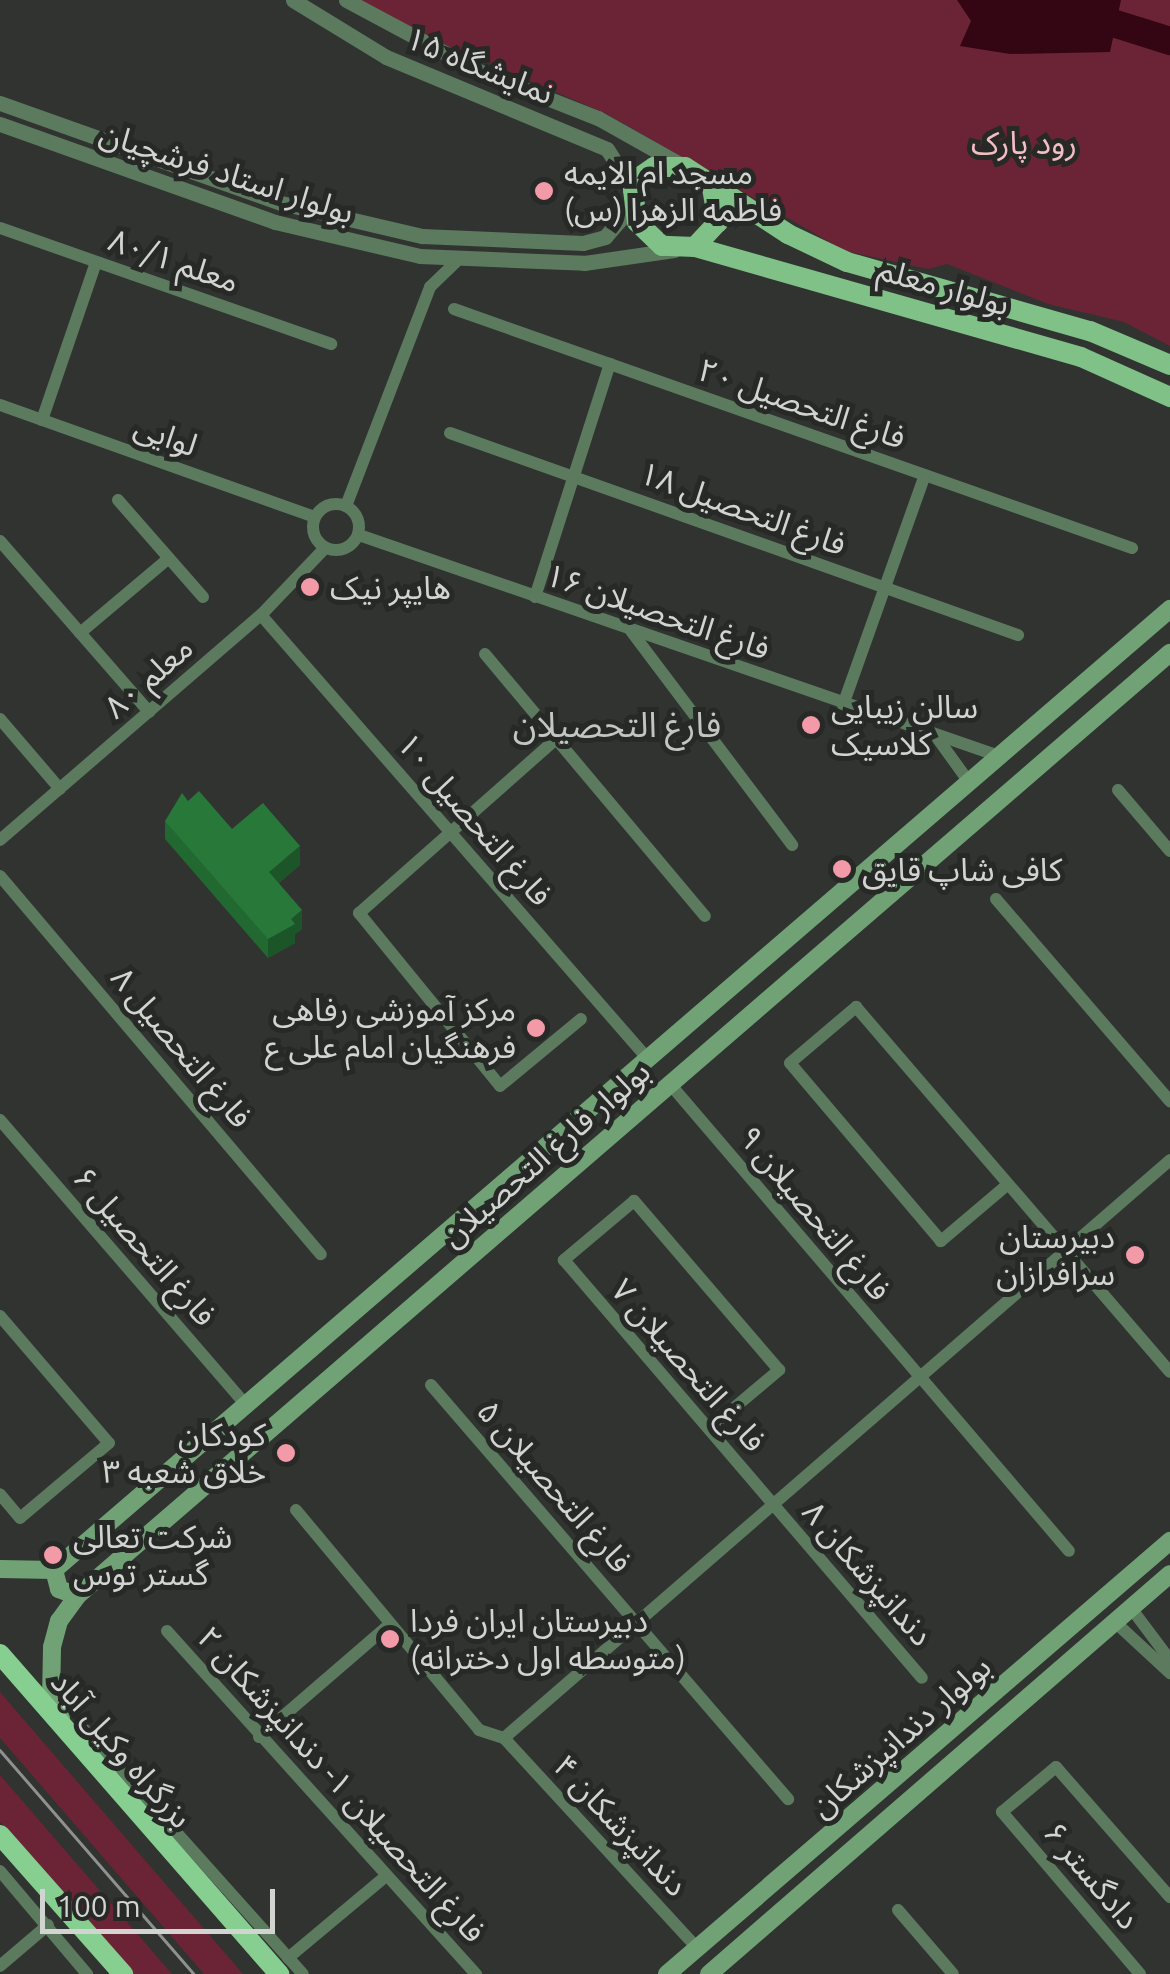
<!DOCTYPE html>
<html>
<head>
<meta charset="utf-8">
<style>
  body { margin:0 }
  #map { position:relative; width:1170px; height:1974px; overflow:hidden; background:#303330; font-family:Ubuntu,"Noto Sans Arabic",sans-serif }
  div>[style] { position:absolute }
  .green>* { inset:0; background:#6a2435 }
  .water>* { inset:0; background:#340513 }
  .river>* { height:28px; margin:-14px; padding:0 14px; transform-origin:14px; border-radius:14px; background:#340513 }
  .minor>* { height:12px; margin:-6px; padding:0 6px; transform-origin:6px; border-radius:6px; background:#5b7a5e }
  .minor>.ring { margin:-6px; padding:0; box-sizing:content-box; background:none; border:12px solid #5b7a5e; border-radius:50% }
  .tertiary>* { height:15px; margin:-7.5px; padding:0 7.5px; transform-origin:7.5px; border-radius:7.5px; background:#5b7a5e }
  .secondary>* { height:18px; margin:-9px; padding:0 9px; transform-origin:9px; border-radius:9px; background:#70a276 }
  .primary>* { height:20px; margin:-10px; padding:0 10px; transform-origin:10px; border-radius:10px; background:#7fc187 }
  .trunk>* { height:20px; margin:-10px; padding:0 10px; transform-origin:10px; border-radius:10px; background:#86cf90 }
  .tram>* { height:2.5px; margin:-1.25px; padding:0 1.25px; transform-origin:1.25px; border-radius:1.25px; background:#8f918f }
  .wall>* { inset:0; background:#226831 }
  .shaded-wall>* { inset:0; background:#1c5528 }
  .building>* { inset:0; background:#287939 }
  .dots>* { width:28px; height:28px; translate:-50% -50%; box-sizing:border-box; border:5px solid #262926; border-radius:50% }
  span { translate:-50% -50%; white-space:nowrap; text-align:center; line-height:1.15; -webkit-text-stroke:10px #262926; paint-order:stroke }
  .street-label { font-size:32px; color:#d2d4d2 }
  .park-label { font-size:32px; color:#f2bdc4 }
  .poi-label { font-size:32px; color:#d2d4d2 }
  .left { translate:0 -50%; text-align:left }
  .right { translate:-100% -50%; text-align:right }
  .neighbourhood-label { font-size:35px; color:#c2c6c3 }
  .scale { position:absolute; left:40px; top:1889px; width:235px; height:45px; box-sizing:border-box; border:5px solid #d2d4d2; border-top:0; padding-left:12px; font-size:30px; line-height:35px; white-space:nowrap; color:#d2d4d2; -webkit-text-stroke:8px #262926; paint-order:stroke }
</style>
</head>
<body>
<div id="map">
  <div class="green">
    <i style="clip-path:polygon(360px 0,1170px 0,1170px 346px,1124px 322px,1048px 304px,947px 264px,928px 269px,845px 251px,607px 114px,408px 29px)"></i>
    <i style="clip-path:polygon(0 1692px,243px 1974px,204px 1974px,0 1738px)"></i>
    <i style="clip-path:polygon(0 1775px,172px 1974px,132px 1974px,0 1822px)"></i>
  </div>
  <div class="water">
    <i style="clip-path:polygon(957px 0,1121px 0,1110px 52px,1010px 54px,960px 46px,971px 21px)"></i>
  </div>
  <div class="river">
    <i style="left:1116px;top:24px;width:57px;rotate:17.5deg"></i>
  </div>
  <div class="minor">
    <i style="left:0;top:228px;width:351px;rotate:19.3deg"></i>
    <i style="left:454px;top:309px;width:719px;rotate:19.42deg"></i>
    <i style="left:0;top:405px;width:333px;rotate:19.6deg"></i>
    <i style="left:42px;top:420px;width:167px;rotate:-71.1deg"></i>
    <i style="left:450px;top:433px;width:603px;rotate:19.58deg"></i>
    <i style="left:118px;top:500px;width:129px;rotate:48.8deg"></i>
    <i class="ring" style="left:313px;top:504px;width:34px;height:34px"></i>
    <i style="left:346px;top:506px;width:235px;rotate:-69deg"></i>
    <i style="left:430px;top:287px;width:40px;rotate:-44deg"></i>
    <i style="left:359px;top:535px;width:677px;rotate:19.05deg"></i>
    <i style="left:0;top:541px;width:227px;rotate:48.9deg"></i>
    <i style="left:535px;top:597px;width:245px;rotate:-72.2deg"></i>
    <i style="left:261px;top:615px;width:588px;rotate:48.93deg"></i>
    <i style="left:631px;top:631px;width:268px;rotate:53deg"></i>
    <i style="left:80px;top:633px;width:116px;rotate:-40.1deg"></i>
    <i style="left:485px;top:654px;width:342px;rotate:50deg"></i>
    <i style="left:843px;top:705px;width:244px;rotate:-70.4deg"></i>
    <i style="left:0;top:719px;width:92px;rotate:49.4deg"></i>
    <i style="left:556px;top:739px;width:263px;rotate:138.5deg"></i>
    <i style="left:359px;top:913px;width:223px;rotate:50.8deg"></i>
    <i style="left:500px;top:1086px;width:105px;rotate:-39.6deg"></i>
    <i style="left:938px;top:739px;width:53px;rotate:54.2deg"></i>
    <i style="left:1118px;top:790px;width:80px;rotate:49.6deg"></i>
    <i style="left:0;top:840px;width:345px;rotate:-40.8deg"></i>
    <i style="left:261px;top:615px;width:93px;rotate:-46.3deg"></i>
    <i style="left:0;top:876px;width:496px;rotate:49.7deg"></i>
    <i style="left:996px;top:899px;width:267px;rotate:49.3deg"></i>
    <i style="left:670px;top:1084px;width:614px;rotate:49.49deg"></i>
    <i style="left:0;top:1120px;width:379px;rotate:49.2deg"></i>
    <i style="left:1007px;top:1185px;width:87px;rotate:139.7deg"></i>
    <i style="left:941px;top:1241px;width:233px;rotate:-130.3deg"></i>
    <i style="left:790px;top:1063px;width:87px;rotate:-40.3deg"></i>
    <i style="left:856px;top:1007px;width:481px;rotate:49.3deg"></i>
    <i style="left:0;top:1316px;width:167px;rotate:49.4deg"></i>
    <i style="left:109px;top:1443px;width:116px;rotate:139.9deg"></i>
    <i style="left:20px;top:1518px;width:31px;rotate:-130deg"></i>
    <i style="left:431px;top:1385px;width:547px;rotate:49.23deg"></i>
    <i style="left:709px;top:1429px;width:92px;rotate:-40.1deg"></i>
    <i style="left:779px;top:1370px;width:223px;rotate:-130.6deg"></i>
    <i style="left:634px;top:1201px;width:92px;rotate:139.9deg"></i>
    <i style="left:564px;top:1260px;width:550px;rotate:49.42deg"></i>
    <i style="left:296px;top:1510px;width:286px;rotate:50.2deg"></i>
    <i style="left:479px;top:1730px;width:26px;rotate:18deg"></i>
    <i style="left:504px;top:1738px;width:287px;rotate:47.4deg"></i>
    <i style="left:1131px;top:1608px;width:65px;rotate:53.1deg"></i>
    <i style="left:1116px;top:1623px;width:74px;rotate:42.8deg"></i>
    <i style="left:167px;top:1631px;width:462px;rotate:48deg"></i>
    <i style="left:82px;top:1727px;width:331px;rotate:48.2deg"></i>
    <i style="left:259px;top:1737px;width:173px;rotate:-40.8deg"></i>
    <i style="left:504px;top:1738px;width:882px;rotate:-40.95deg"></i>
    <i style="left:0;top:1871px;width:135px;rotate:49.8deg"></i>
    <i style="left:898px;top:1910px;width:84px;rotate:49.3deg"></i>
    <i style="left:288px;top:1958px;width:128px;rotate:-39.9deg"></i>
    <i style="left:0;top:1966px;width:63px;rotate:-40.5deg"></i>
    <i style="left:1140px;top:1974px;width:213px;rotate:-130.4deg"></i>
    <i style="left:1002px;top:1812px;width:70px;rotate:-39.8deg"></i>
    <i style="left:1056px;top:1767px;width:173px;rotate:48.8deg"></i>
  </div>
  <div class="tertiary">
    <i style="left:293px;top:0;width:109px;rotate:31.5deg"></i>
    <i style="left:386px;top:57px;width:239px;rotate:22.6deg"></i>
    <i style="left:607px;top:149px;width:49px;rotate:57.6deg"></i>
    <i style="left:346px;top:0;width:153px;rotate:28.1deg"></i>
    <i style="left:481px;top:72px;width:126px;rotate:21.5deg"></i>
    <i style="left:598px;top:118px;width:100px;rotate:29.4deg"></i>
    <i style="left:0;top:103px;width:298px;rotate:19.6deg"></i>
    <i style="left:281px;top:203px;width:145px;rotate:13.2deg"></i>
    <i style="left:422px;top:236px;width:161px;rotate:2.5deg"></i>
    <i style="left:583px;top:243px;width:23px;rotate:-15deg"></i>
    <i style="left:605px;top:237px;width:40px;rotate:-49deg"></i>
    <i style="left:0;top:124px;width:292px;rotate:19.6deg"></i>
    <i style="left:275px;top:222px;width:149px;rotate:13.2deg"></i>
    <i style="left:420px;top:256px;width:164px;rotate:2.4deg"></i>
    <i style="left:584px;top:263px;width:91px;rotate:-8.2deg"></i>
  </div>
  <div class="secondary">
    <i style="left:0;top:1569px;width:54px;rotate:1.1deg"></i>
    <i style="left:54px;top:1570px;width:1473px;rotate:-40.73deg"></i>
    <i style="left:54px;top:1570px;width:20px;rotate:75deg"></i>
    <i style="left:59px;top:1589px;width:19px;rotate:21deg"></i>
    <i style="left:61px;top:1718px;width:21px;rotate:-119deg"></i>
    <i style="left:51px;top:1700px;width:53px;rotate:-88.9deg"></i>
    <i style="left:52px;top:1647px;width:27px;rotate:-75deg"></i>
    <i style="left:59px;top:1621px;width:31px;rotate:-54deg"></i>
    <i style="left:77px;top:1596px;width:1444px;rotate:-40.79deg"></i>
    <i style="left:667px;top:1974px;width:664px;rotate:-40.72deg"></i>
    <i style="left:709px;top:1974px;width:610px;rotate:-40.95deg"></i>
  </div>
  <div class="primary">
    <i style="left:712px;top:188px;width:35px;rotate:80deg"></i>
    <i style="left:718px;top:222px;width:34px;rotate:133deg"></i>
    <i style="left:695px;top:247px;width:33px;rotate:-178deg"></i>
    <i style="left:662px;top:246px;width:35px;rotate:-136deg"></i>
    <i style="left:637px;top:222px;width:32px;rotate:-97deg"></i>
    <i style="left:633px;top:190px;width:16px;rotate:-60deg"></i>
    <i style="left:641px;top:176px;width:16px;rotate:-35deg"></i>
    <i style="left:654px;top:167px;width:31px"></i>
    <i style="left:685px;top:167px;width:123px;rotate:33deg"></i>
    <i style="left:788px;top:234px;width:65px;rotate:25.4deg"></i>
    <i style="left:847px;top:262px;width:253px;rotate:15.9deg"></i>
    <i style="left:1090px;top:331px;width:87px;rotate:23deg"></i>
    <i style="left:695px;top:247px;width:401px;rotate:15.9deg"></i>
    <i style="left:1081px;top:357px;width:98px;rotate:24.2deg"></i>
  </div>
  <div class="trunk">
    <i style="left:0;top:1654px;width:425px;rotate:48.9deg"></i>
    <i style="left:0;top:1835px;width:186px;rotate:48.5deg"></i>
  </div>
  <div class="tram">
    <i style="left:0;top:1750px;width:296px;rotate:49.1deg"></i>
  </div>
  <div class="wall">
    <i style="clip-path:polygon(188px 801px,232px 829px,300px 865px,279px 883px,302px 929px,295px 934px,295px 943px,268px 958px,165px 839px,165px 821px)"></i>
  </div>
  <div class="shaded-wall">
    <i style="clip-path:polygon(300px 846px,300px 865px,269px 891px,269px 872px)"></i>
    <i style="clip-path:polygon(302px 910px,302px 929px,295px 934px,295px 943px,268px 958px,268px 939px)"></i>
  </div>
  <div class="building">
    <i style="clip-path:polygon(199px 791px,232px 829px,263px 803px,300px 846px,269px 872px,302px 910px,291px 919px,295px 924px,268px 939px,165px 821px,182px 793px,188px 801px)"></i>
  </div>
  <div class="dots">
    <i style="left:544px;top:191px;background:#f39aa9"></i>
    <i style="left:310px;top:587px;background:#f39aa9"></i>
    <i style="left:811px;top:725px;background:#f39aa9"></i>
    <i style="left:842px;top:869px;background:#f39aa9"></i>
    <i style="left:536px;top:1028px;background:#f39aa9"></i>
    <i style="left:1135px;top:1255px;background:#f39aa9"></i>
    <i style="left:286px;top:1453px;background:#f39aa9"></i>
    <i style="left:53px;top:1555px;background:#f39aa9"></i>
    <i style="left:390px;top:1639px;background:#f39aa9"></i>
  </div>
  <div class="street-label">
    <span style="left:480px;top:65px;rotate:22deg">نمایشگاه ۱۵</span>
    <span style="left:227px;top:172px;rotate:18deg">بولوار استاد فرشچیان</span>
    <span style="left:174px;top:260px;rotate:19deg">معلم ۸۰/۱</span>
    <span style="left:944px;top:286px;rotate:16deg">بولوار معلم</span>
    <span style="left:802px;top:403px;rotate:19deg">فارغ التحصیل ۲۰</span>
    <span style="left:166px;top:435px;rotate:20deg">لوایی</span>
    <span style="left:743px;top:508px;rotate:20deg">فارغ التحصیل ۱۸</span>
    <span style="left:658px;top:611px;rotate:19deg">فارغ التحصیلان ۱۶</span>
    <span style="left:148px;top:677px;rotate:-41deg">معلم ۸۰</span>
    <span style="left:475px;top:819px;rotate:49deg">فارغ التحصیل ۱۰</span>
    <span style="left:182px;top:1047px;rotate:50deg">فارغ التحصیل ۸</span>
    <span style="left:545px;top:1153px;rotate:-41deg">بولوار فارغ التحصیلان</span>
    <span style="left:815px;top:1213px;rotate:50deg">فارغ التحصیلان ۹</span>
    <span style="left:145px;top:1246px;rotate:49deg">فارغ التحصیل ۶</span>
    <span style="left:689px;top:1365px;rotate:49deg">فارغ التحصیلان ۷</span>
    <span style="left:555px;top:1486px;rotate:49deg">فارغ التحصیلان ۵</span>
    <span style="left:868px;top:1573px;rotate:49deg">دندانپزشکان ۸</span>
    <span style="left:900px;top:1736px;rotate:-41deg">بولوار دندانپزشکان</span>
    <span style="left:122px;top:1749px;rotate:49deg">بزرگراه وکیل آباد</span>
    <span style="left:342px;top:1784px;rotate:48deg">فارغ التحصیلان ۱- دندانپزشکان ۲</span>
    <span style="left:621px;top:1825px;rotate:47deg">دندانپزشکان ۴</span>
    <span style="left:1092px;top:1875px;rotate:50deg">دادگستر ۶</span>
  </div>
  <div class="park-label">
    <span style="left:1024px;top:142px">رود پارک</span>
  </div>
  <div class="poi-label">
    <span class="left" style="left:564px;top:191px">مسجد ام الایمه<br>فاطمه الزهرا (س)</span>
    <span class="left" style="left:330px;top:587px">هایپر نیک</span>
    <span class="left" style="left:831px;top:725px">سالن زیبایی<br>کلاسیک</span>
    <span class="left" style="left:862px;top:869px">کافی شاپ قایق</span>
    <span class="right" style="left:516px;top:1028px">مرکز آموزشی رفاهی<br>فرهنگیان امام علی ع</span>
    <span class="right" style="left:1115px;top:1255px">دبیرستان<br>سرافرازان</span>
    <span class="right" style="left:266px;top:1453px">کودکان<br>خلاق شعبه ۳</span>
    <span class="left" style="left:73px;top:1555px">شرکت تعالی<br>گستر توس</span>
    <span class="left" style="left:410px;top:1639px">دبیرستان ایران فردا<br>(متوسطه اول دخترانه)</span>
  </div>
  <div class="neighbourhood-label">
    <span style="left:617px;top:724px">فارغ التحصیلان</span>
  </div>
  <div class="scale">100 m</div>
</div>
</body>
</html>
